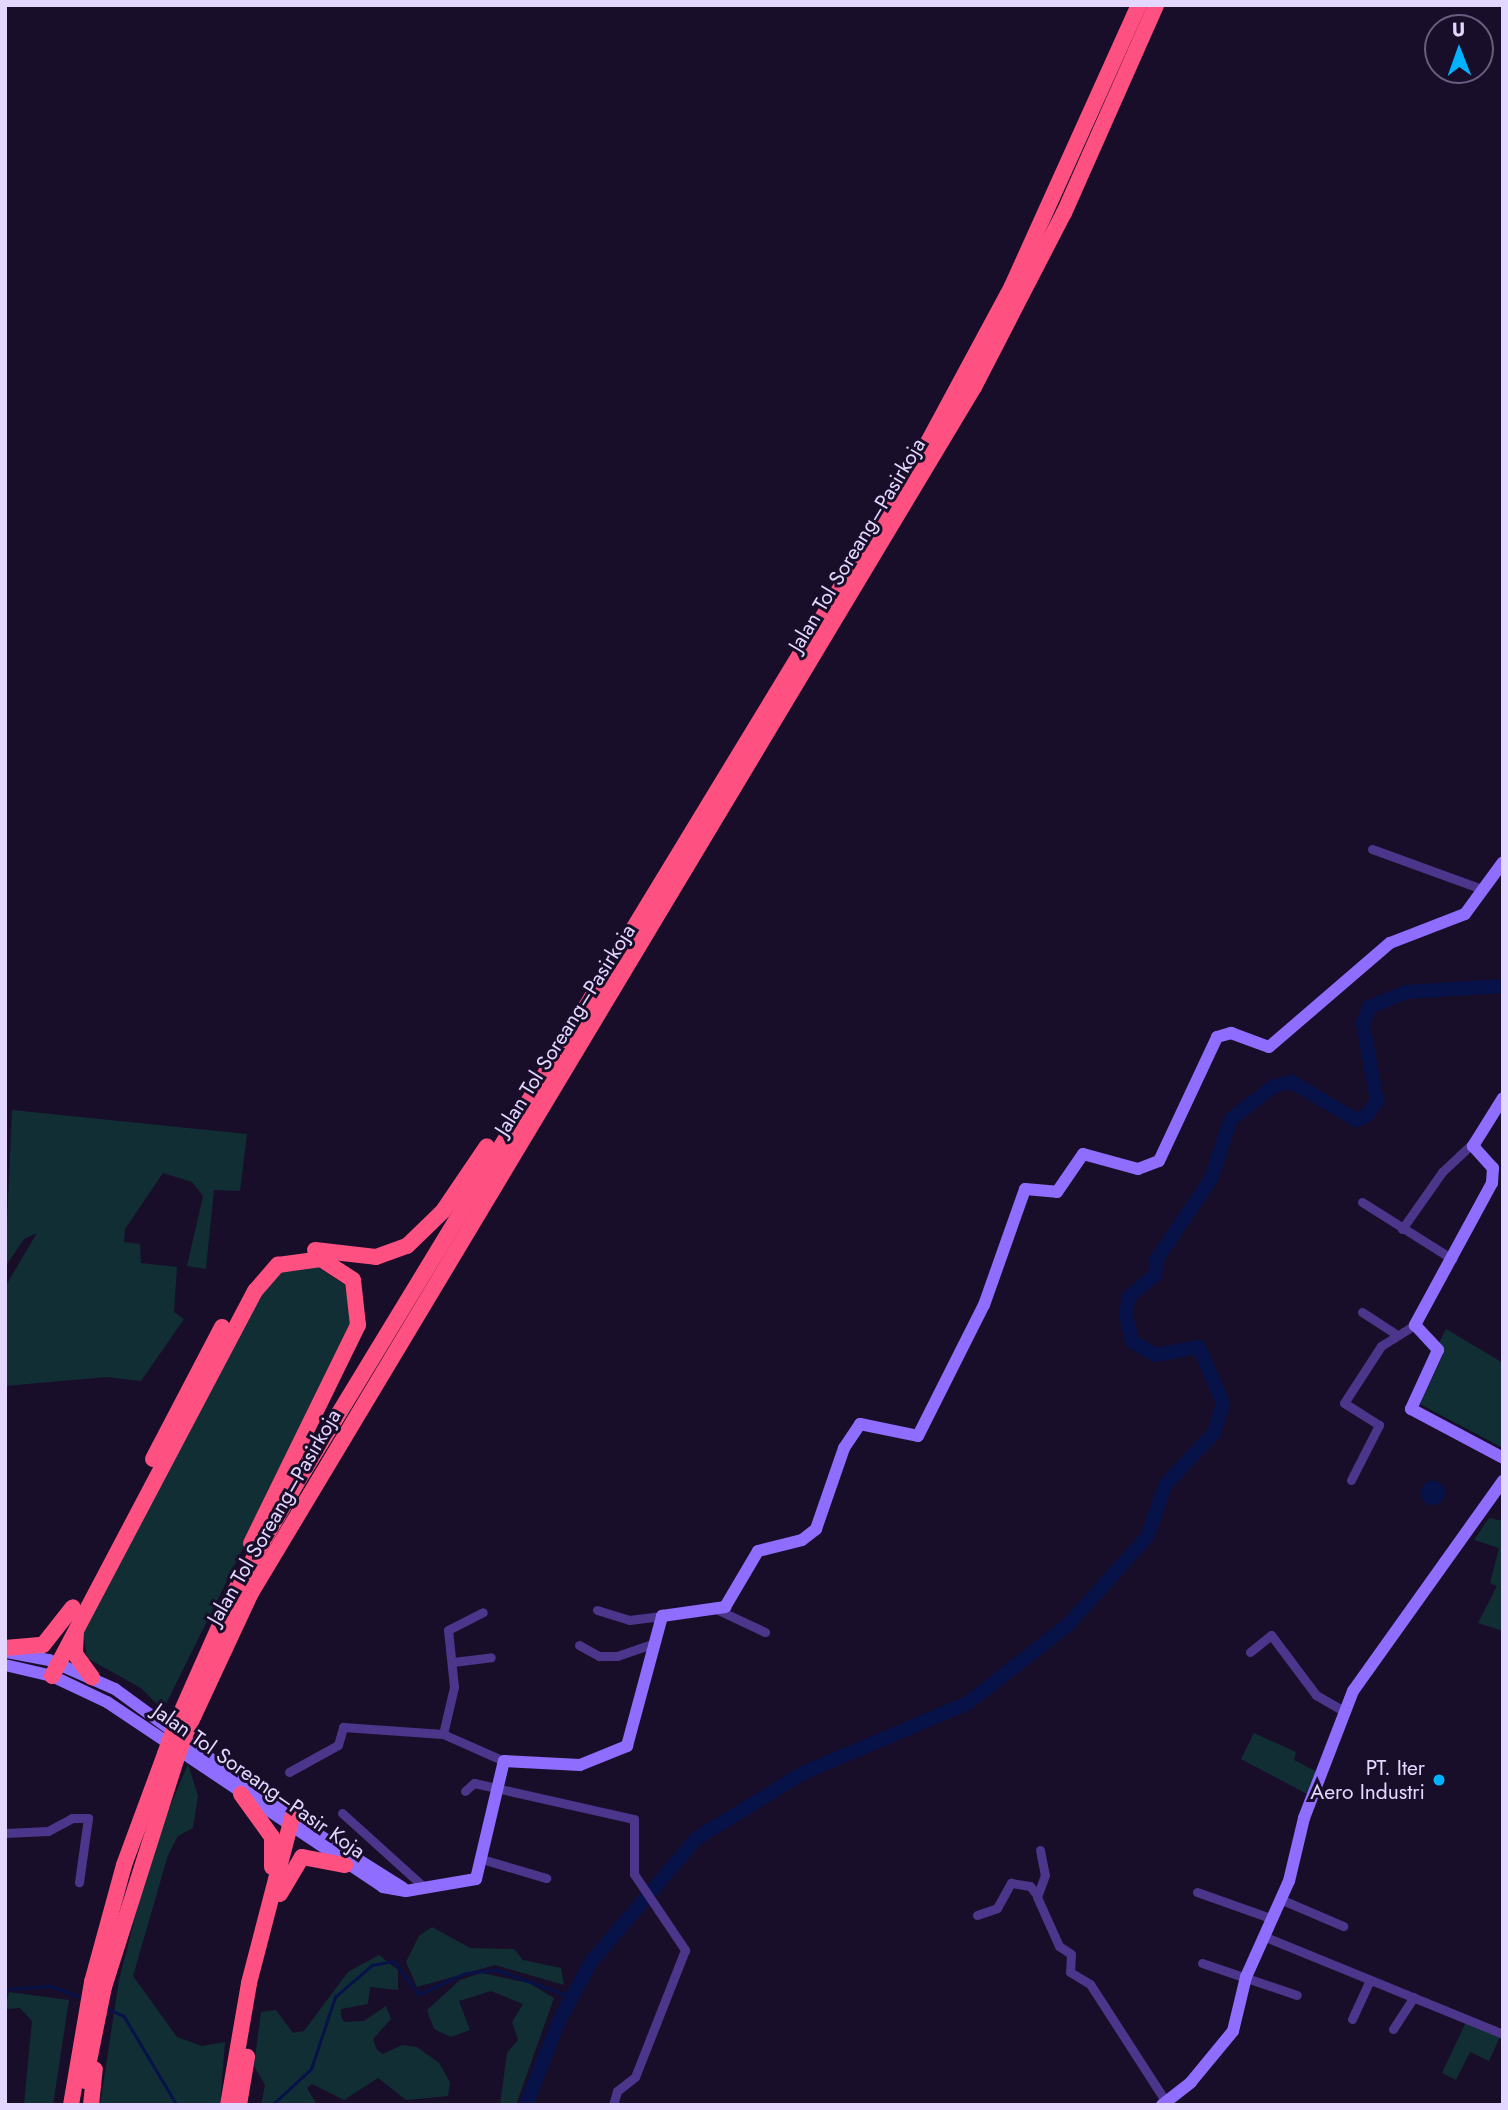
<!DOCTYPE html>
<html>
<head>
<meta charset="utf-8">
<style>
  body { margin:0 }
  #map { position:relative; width:1508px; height:2110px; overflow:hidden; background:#180e29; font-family:Jost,sans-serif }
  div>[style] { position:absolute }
  .green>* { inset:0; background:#112e34 }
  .water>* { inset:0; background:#071249 }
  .round { border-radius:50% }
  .stream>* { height:2.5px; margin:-1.25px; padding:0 1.25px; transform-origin:1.25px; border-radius:1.25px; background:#071249 }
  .river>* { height:14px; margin:-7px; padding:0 7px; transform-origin:7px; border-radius:7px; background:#071249 }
  .street>* { height:9px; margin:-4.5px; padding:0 4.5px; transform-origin:4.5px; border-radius:4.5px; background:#4b368b }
  .secondary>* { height:12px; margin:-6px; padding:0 6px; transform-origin:6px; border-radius:6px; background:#8f6dff }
  .highway>* { height:16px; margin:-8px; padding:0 8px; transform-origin:8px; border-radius:8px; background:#ff5181 }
  .highway-bridge>* { height:16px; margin:-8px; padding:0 8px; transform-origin:8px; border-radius:8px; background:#ff5181 }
  .dots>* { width:19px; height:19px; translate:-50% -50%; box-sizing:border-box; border:4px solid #180e29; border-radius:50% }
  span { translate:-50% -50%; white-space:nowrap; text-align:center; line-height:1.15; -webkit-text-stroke:6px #180e29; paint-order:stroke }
  .street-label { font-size:21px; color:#e3d6ff }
  .poi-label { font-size:21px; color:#e3d6ff }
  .right { translate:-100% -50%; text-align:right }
  .frame { position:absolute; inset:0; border:7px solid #e3d6ff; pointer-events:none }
  .north { position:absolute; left:1424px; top:14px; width:70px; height:70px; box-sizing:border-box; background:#180e29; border:2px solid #695e7f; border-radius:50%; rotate:359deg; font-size:19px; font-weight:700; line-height:28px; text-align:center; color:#e3d6ff }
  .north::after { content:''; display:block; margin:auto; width:24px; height:32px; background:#02b2ff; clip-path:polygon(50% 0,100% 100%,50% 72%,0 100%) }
</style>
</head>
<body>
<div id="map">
  <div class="green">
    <i style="clip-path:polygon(12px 1110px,247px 1134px,240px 1191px,214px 1190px,206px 1269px,187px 1266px,203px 1196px,192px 1182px,163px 1173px,125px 1229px,124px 1242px,140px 1244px,141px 1263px,177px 1267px,174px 1312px,184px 1319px,141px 1381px,107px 1377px,5px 1386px,5px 1287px,37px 1233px,24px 1239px,5px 1267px)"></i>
    <i style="clip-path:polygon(313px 1264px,345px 1285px,353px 1301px,352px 1328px,163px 1710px,141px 1688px,87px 1658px,83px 1631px,260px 1288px,282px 1269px)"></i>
    <i style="clip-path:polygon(1446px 1329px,1503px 1363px,1503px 1448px,1420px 1404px,1443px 1355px,1439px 1343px)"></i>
    <i style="clip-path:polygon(1489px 1518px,1503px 1521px,1503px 1631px,1478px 1623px,1497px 1586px,1490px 1583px,1499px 1548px,1474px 1540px)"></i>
    <i style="clip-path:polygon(1254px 1733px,1296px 1752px,1294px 1760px,1317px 1772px,1309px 1795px,1241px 1759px)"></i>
    <i style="clip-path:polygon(188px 1764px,198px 1796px,193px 1828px,178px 1836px,168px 1855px,133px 1976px,177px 2037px,202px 2046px,225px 2042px,220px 2105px,100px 2105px,119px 1980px,153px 1847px)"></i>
    <i style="clip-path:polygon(432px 1927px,470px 1948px,514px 1949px,523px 1960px,561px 1968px,564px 1985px,495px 1965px,417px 1987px,406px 1962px,419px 1936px)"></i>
    <i style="clip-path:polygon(379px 1955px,398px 1970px,398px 1990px,370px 1987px,368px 2004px,341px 2009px,341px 2016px,344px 2022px,364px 2021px,386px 2006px,391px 2019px,373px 2039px,377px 2050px,383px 2054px,402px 2045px,417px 2047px,439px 2063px,450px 2082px,448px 2096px,406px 2100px,378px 2078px,344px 2100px,312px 2084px,307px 2088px,317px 2105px,261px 2105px,265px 2085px,254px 2066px,261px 2012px,276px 2010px,293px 2033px,304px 2031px,348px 1972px)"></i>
    <i style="clip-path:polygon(481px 1973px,529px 1983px,554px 1998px,516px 2105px,500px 2105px,507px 2053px,518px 2040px,512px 2022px,523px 2004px,491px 1991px,459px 2001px,470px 2030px,451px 2037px,434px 2029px,427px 2010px,460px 1980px)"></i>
    <i style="clip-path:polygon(9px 1992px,69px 2000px,53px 2105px,24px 2105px,32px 2021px,20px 2008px,5px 2009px)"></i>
    <i style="clip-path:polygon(1466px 2022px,1500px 2037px,1489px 2061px,1470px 2052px,1456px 2080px,1442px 2073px)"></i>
  </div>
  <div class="water">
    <i class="round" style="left:1421px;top:1481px;width:24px;height:24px"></i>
  </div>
  <div class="stream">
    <i style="left:5px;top:1989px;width:46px;rotate:-3.7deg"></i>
    <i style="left:51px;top:1986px;width:35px;rotate:20deg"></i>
    <i style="left:106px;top:2008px;width:20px;rotate:24deg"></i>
    <i style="left:124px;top:2016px;width:104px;rotate:59.2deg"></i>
    <i style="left:272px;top:2105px;width:53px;rotate:-42.7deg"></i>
    <i style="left:311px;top:2069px;width:76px;rotate:-71.6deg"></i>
    <i style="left:335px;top:1997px;width:49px;rotate:-40.9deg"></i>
    <i style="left:372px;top:1965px;width:22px;rotate:-10deg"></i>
    <i style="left:394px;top:1961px;width:41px;rotate:52.9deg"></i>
    <i style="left:419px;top:1994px;width:51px;rotate:-24.1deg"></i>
    <i style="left:466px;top:1973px;width:31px;rotate:-6deg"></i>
    <i style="left:497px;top:1970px;width:80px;rotate:19.8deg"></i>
  </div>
  <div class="river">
    <i style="left:526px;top:2105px;width:90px;rotate:-68.6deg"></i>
    <i style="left:559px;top:2021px;width:67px;rotate:-61.5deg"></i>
    <i style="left:591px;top:1962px;width:163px;rotate:-49.5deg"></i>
    <i style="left:697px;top:1838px;width:124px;rotate:-31.5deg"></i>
    <i style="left:803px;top:1773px;width:179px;rotate:-23deg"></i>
    <i style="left:968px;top:1703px;width:127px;rotate:-38deg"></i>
    <i style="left:1068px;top:1625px;width:118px;rotate:-48.1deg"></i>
    <i style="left:1147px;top:1537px;width:56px;rotate:-70.3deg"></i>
    <i style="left:1166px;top:1484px;width:70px;rotate:-46.7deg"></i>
    <i style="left:1214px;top:1433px;width:31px;rotate:-73deg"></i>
    <i style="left:1223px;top:1403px;width:61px;rotate:-113.2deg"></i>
    <i style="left:1199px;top:1347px;width:45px;rotate:169.7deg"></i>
    <i style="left:1155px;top:1355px;width:27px;rotate:-149deg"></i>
    <i style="left:1132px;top:1341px;width:28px;rotate:-103deg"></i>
    <i style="left:1126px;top:1314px;width:17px;rotate:-80deg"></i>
    <i style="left:1129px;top:1297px;width:34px;rotate:-40deg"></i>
    <i style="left:1155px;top:1275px;width:16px;rotate:-83deg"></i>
    <i style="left:1157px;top:1259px;width:97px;rotate:-56deg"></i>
    <i style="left:1211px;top:1179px;width:63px;rotate:-71.6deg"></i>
    <i style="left:1231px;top:1119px;width:54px;rotate:-37.5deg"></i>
    <i style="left:1274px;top:1086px;width:18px;rotate:-13deg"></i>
    <i style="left:1292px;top:1082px;width:74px;rotate:30.7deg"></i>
    <i style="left:1356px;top:1120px;width:12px;rotate:-24deg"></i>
    <i style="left:1367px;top:1115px;width:17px;rotate:-54deg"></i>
    <i style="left:1377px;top:1101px;width:79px;rotate:-100.2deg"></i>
    <i style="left:1363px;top:1023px;width:17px;rotate:-69deg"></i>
    <i style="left:1369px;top:1007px;width:40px;rotate:-22deg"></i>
    <i style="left:1406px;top:992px;width:97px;rotate:-3.5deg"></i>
  </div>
  <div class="street">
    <i style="left:1372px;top:849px;width:117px;rotate:20deg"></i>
    <i style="left:1362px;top:1202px;width:107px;rotate:32.3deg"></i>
    <i style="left:1402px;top:1229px;width:70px;rotate:-54.9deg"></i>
    <i style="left:1442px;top:1172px;width:42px;rotate:-43.1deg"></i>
    <i style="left:1362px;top:1312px;width:38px;rotate:33deg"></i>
    <i style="left:1351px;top:1480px;width:62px;rotate:-63deg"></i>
    <i style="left:1379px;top:1425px;width:41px;rotate:-147.8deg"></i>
    <i style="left:1344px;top:1403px;width:68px;rotate:-57deg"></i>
    <i style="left:1381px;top:1346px;width:40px;rotate:-32deg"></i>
    <i style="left:597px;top:1610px;width:34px;rotate:17deg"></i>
    <i style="left:629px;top:1620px;width:33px;rotate:-7deg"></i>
    <i style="left:718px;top:1610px;width:52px;rotate:25.1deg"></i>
    <i style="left:579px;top:1645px;width:23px;rotate:29deg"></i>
    <i style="left:599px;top:1656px;width:18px"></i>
    <i style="left:617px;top:1656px;width:40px;rotate:-18.9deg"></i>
    <i style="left:1250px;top:1652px;width:27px;rotate:-39deg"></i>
    <i style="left:1271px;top:1635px;width:75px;rotate:53.1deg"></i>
    <i style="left:1316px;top:1695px;width:34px;rotate:30deg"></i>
    <i style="left:453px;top:1662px;width:38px;rotate:-7deg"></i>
    <i style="left:443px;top:1734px;width:48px;rotate:-76.8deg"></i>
    <i style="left:454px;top:1687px;width:57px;rotate:-96deg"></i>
    <i style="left:448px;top:1630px;width:39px;rotate:-27deg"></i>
    <i style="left:289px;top:1772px;width:56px;rotate:-28.9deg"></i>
    <i style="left:338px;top:1745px;width:19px;rotate:-74deg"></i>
    <i style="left:343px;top:1727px;width:100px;rotate:4deg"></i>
    <i style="left:443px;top:1734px;width:67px;rotate:23.9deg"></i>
    <i style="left:465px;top:1791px;width:12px;rotate:-42deg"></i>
    <i style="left:474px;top:1783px;width:164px;rotate:12.7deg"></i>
    <i style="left:634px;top:1819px;width:55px;rotate:90deg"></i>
    <i style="left:634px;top:1874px;width:92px;rotate:56.1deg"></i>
    <i style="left:685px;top:1950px;width:136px;rotate:111.5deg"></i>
    <i style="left:635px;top:2077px;width:23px;rotate:142deg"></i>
    <i style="left:617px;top:2091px;width:15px;rotate:106deg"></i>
    <i style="left:342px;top:1813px;width:110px;rotate:42.1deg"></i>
    <i style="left:5px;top:1833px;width:43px;rotate:-2.7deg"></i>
    <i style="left:48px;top:1831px;width:27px;rotate:-28deg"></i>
    <i style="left:72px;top:1818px;width:16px"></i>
    <i style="left:88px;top:1818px;width:65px;rotate:98deg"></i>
    <i style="left:1040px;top:1850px;width:25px;rotate:79deg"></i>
    <i style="left:1045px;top:1875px;width:23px;rotate:110deg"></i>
    <i style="left:1037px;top:1897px;width:54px;rotate:65.8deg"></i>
    <i style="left:1059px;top:1946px;width:14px;rotate:34deg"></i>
    <i style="left:1071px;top:1954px;width:18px;rotate:93deg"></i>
    <i style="left:1070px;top:1972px;width:23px;rotate:31deg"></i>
    <i style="left:1090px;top:1984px;width:144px;rotate:57.2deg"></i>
    <i style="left:485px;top:1860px;width:64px;rotate:16.4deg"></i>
    <i style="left:1197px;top:1892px;width:77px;rotate:19.6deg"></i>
    <i style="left:1280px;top:1899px;width:69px;rotate:23.2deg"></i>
    <i style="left:977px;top:1915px;width:21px;rotate:-19deg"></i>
    <i style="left:997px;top:1908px;width:29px;rotate:-61deg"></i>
    <i style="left:1011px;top:1883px;width:19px;rotate:9deg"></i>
    <i style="left:1030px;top:1886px;width:11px;rotate:52deg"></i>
    <i style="left:1263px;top:1936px;width:259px;rotate:22.2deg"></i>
    <i style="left:1202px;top:1963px;width:100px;rotate:18.6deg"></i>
    <i style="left:1352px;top:2019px;width:43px;rotate:-65.2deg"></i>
    <i style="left:1393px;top:2029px;width:38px;rotate:-57deg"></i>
  </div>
  <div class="secondary">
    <i style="left:1503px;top:1098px;width:57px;rotate:122deg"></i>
    <i style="left:1473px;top:1146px;width:30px;rotate:48deg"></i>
    <i style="left:1493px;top:1168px;width:15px;rotate:94deg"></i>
    <i style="left:1492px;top:1183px;width:162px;rotate:118.5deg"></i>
    <i style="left:1415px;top:1325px;width:34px;rotate:47deg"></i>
    <i style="left:1438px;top:1350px;width:65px;rotate:114.6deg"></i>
    <i style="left:1411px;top:1409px;width:104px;rotate:28deg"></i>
    <i style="left:7px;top:1652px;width:43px;rotate:10.8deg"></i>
    <i style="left:49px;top:1660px;width:72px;rotate:23.7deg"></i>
    <i style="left:115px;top:1689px;width:219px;rotate:36.1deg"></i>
    <i style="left:292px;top:1818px;width:131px;rotate:32.2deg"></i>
    <i style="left:5px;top:1665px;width:48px;rotate:13.2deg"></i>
    <i style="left:52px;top:1676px;width:61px;rotate:25.3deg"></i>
    <i style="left:107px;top:1702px;width:332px;rotate:33.8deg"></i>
    <i style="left:383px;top:1887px;width:23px;rotate:10deg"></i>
    <i style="left:406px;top:1891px;width:71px;rotate:-9.7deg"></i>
    <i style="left:476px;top:1879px;width:121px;rotate:-76.7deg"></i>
    <i style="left:504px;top:1761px;width:76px;rotate:3deg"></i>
    <i style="left:580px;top:1765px;width:51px;rotate:-22deg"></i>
    <i style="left:627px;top:1746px;width:135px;rotate:-74.9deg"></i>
    <i style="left:662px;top:1616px;width:64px;rotate:-8.1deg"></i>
    <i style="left:725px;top:1607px;width:65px;rotate:-59.5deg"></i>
    <i style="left:758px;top:1551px;width:45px;rotate:-14deg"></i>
    <i style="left:802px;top:1540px;width:18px;rotate:-38deg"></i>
    <i style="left:816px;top:1529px;width:86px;rotate:-70.9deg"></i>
    <i style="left:844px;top:1448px;width:29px;rotate:-56deg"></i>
    <i style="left:860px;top:1424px;width:59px;rotate:11.7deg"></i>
    <i style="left:918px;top:1436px;width:147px;rotate:-63.3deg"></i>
    <i style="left:984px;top:1305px;width:123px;rotate:-70.5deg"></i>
    <i style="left:1025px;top:1189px;width:32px;rotate:5deg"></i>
    <i style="left:1057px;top:1192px;width:46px;rotate:-55.6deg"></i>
    <i style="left:1083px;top:1154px;width:57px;rotate:15.3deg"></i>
    <i style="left:1138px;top:1169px;width:22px;rotate:-21deg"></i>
    <i style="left:1159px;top:1161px;width:137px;rotate:-64.9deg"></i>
    <i style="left:1217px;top:1037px;width:15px;rotate:-16deg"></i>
    <i style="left:1231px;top:1033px;width:40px;rotate:20.2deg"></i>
    <i style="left:1269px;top:1047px;width:160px;rotate:-40.7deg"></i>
    <i style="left:1390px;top:943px;width:80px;rotate:-21.1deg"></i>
    <i style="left:1465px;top:914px;width:64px;rotate:-53.8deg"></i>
    <i style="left:1162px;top:2105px;width:37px;rotate:-38deg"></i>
    <i style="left:1191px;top:2082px;width:66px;rotate:-50.5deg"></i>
    <i style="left:1233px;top:2031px;width:56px;rotate:-76.5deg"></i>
    <i style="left:1246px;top:1977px;width:105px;rotate:-65.9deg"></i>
    <i style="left:1289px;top:1881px;width:65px;rotate:-76.6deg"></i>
    <i style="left:1304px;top:1818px;width:136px;rotate:-68.9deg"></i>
    <i style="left:1353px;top:1691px;width:258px;rotate:-54.5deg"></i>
  </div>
  <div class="highway">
    <i style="left:315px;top:1250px;width:61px;rotate:6.5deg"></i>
    <i style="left:376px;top:1257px;width:33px;rotate:-20deg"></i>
    <i style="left:407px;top:1246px;width:50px;rotate:-44.2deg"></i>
    <i style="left:443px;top:1211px;width:78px;rotate:-55.9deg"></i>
    <i style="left:153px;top:1459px;width:149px;rotate:-62.4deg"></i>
    <i style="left:76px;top:1632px;width:22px;rotate:93deg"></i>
    <i style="left:75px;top:1654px;width:29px;rotate:54deg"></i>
    <i style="left:5px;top:1648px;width:38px;rotate:-5deg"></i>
    <i style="left:43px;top:1645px;width:48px;rotate:-51.7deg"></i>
    <i style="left:52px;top:1676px;width:435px;rotate:-62.2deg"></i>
    <i style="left:255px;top:1291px;width:35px;rotate:-49deg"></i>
    <i style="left:278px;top:1265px;width:43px;rotate:-7.9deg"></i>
    <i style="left:321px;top:1259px;width:38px;rotate:33deg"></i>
    <i style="left:353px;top:1280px;width:45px;rotate:83.7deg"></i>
    <i style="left:358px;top:1325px;width:243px;rotate:116.1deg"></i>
    <i style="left:176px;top:1724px;width:145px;rotate:-66.1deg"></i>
    <i style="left:235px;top:1591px;width:129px;rotate:-60.3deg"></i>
    <i style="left:299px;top:1479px;width:1196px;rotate:-58.72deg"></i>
    <i style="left:920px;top:457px;width:194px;rotate:-61.7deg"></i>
    <i style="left:1012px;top:286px;width:308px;rotate:-65.7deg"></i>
    <i style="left:187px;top:1730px;width:151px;rotate:-65deg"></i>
    <i style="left:251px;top:1593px;width:1406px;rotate:-59.06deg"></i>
    <i style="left:974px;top:387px;width:196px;rotate:-62.7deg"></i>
    <i style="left:1064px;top:213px;width:227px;rotate:-66.1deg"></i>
    <i style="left:241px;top:1794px;width:53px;rotate:54.2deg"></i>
    <i style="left:272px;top:1837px;width:30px;rotate:90deg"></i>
    <i style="left:280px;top:1894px;width:43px;rotate:-59.3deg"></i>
    <i style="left:302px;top:1857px;width:44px;rotate:10.5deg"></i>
    <i style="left:85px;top:2081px;width:96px;rotate:-78.6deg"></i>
    <i style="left:104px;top:1987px;width:238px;rotate:-72.4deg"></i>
    <i style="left:71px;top:2105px;width:125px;rotate:-80.3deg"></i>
    <i style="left:92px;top:1982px;width:121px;rotate:-74.7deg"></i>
    <i style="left:124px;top:1865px;width:118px;rotate:-69.7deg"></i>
    <i style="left:91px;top:2105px;width:36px;rotate:-84deg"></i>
    <i style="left:228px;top:2105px;width:124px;rotate:-80.2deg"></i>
    <i style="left:249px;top:1983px;width:171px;rotate:-75.4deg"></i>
    <i style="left:239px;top:2105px;width:49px;rotate:-80.5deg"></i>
  </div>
  <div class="highway-bridge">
    <i style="left:165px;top:1754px;width:32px;rotate:-70deg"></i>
    <i style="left:176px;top:1760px;width:32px;rotate:-70deg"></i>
  </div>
  <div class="dots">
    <i style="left:1439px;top:1780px;background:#02b2ff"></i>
  </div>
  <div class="street-label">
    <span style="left:857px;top:545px;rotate:-59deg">Jalan Tol Soreang–Pasirkoja</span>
    <span style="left:565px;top:1030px;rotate:-58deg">Jalan Tol Soreang–Pasirkoja</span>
    <span style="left:274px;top:1517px;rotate:-60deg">Jalan Tol Soreang–Pasirkoja</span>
    <span style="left:259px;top:1781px;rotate:35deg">Jalan Tol Soreang–Pasir Koja</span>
  </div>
  <div class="poi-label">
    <span class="right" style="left:1425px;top:1780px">PT. Iter<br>Aero Industri</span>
  </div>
  <div class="frame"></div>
  <div class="north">U</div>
</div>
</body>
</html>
